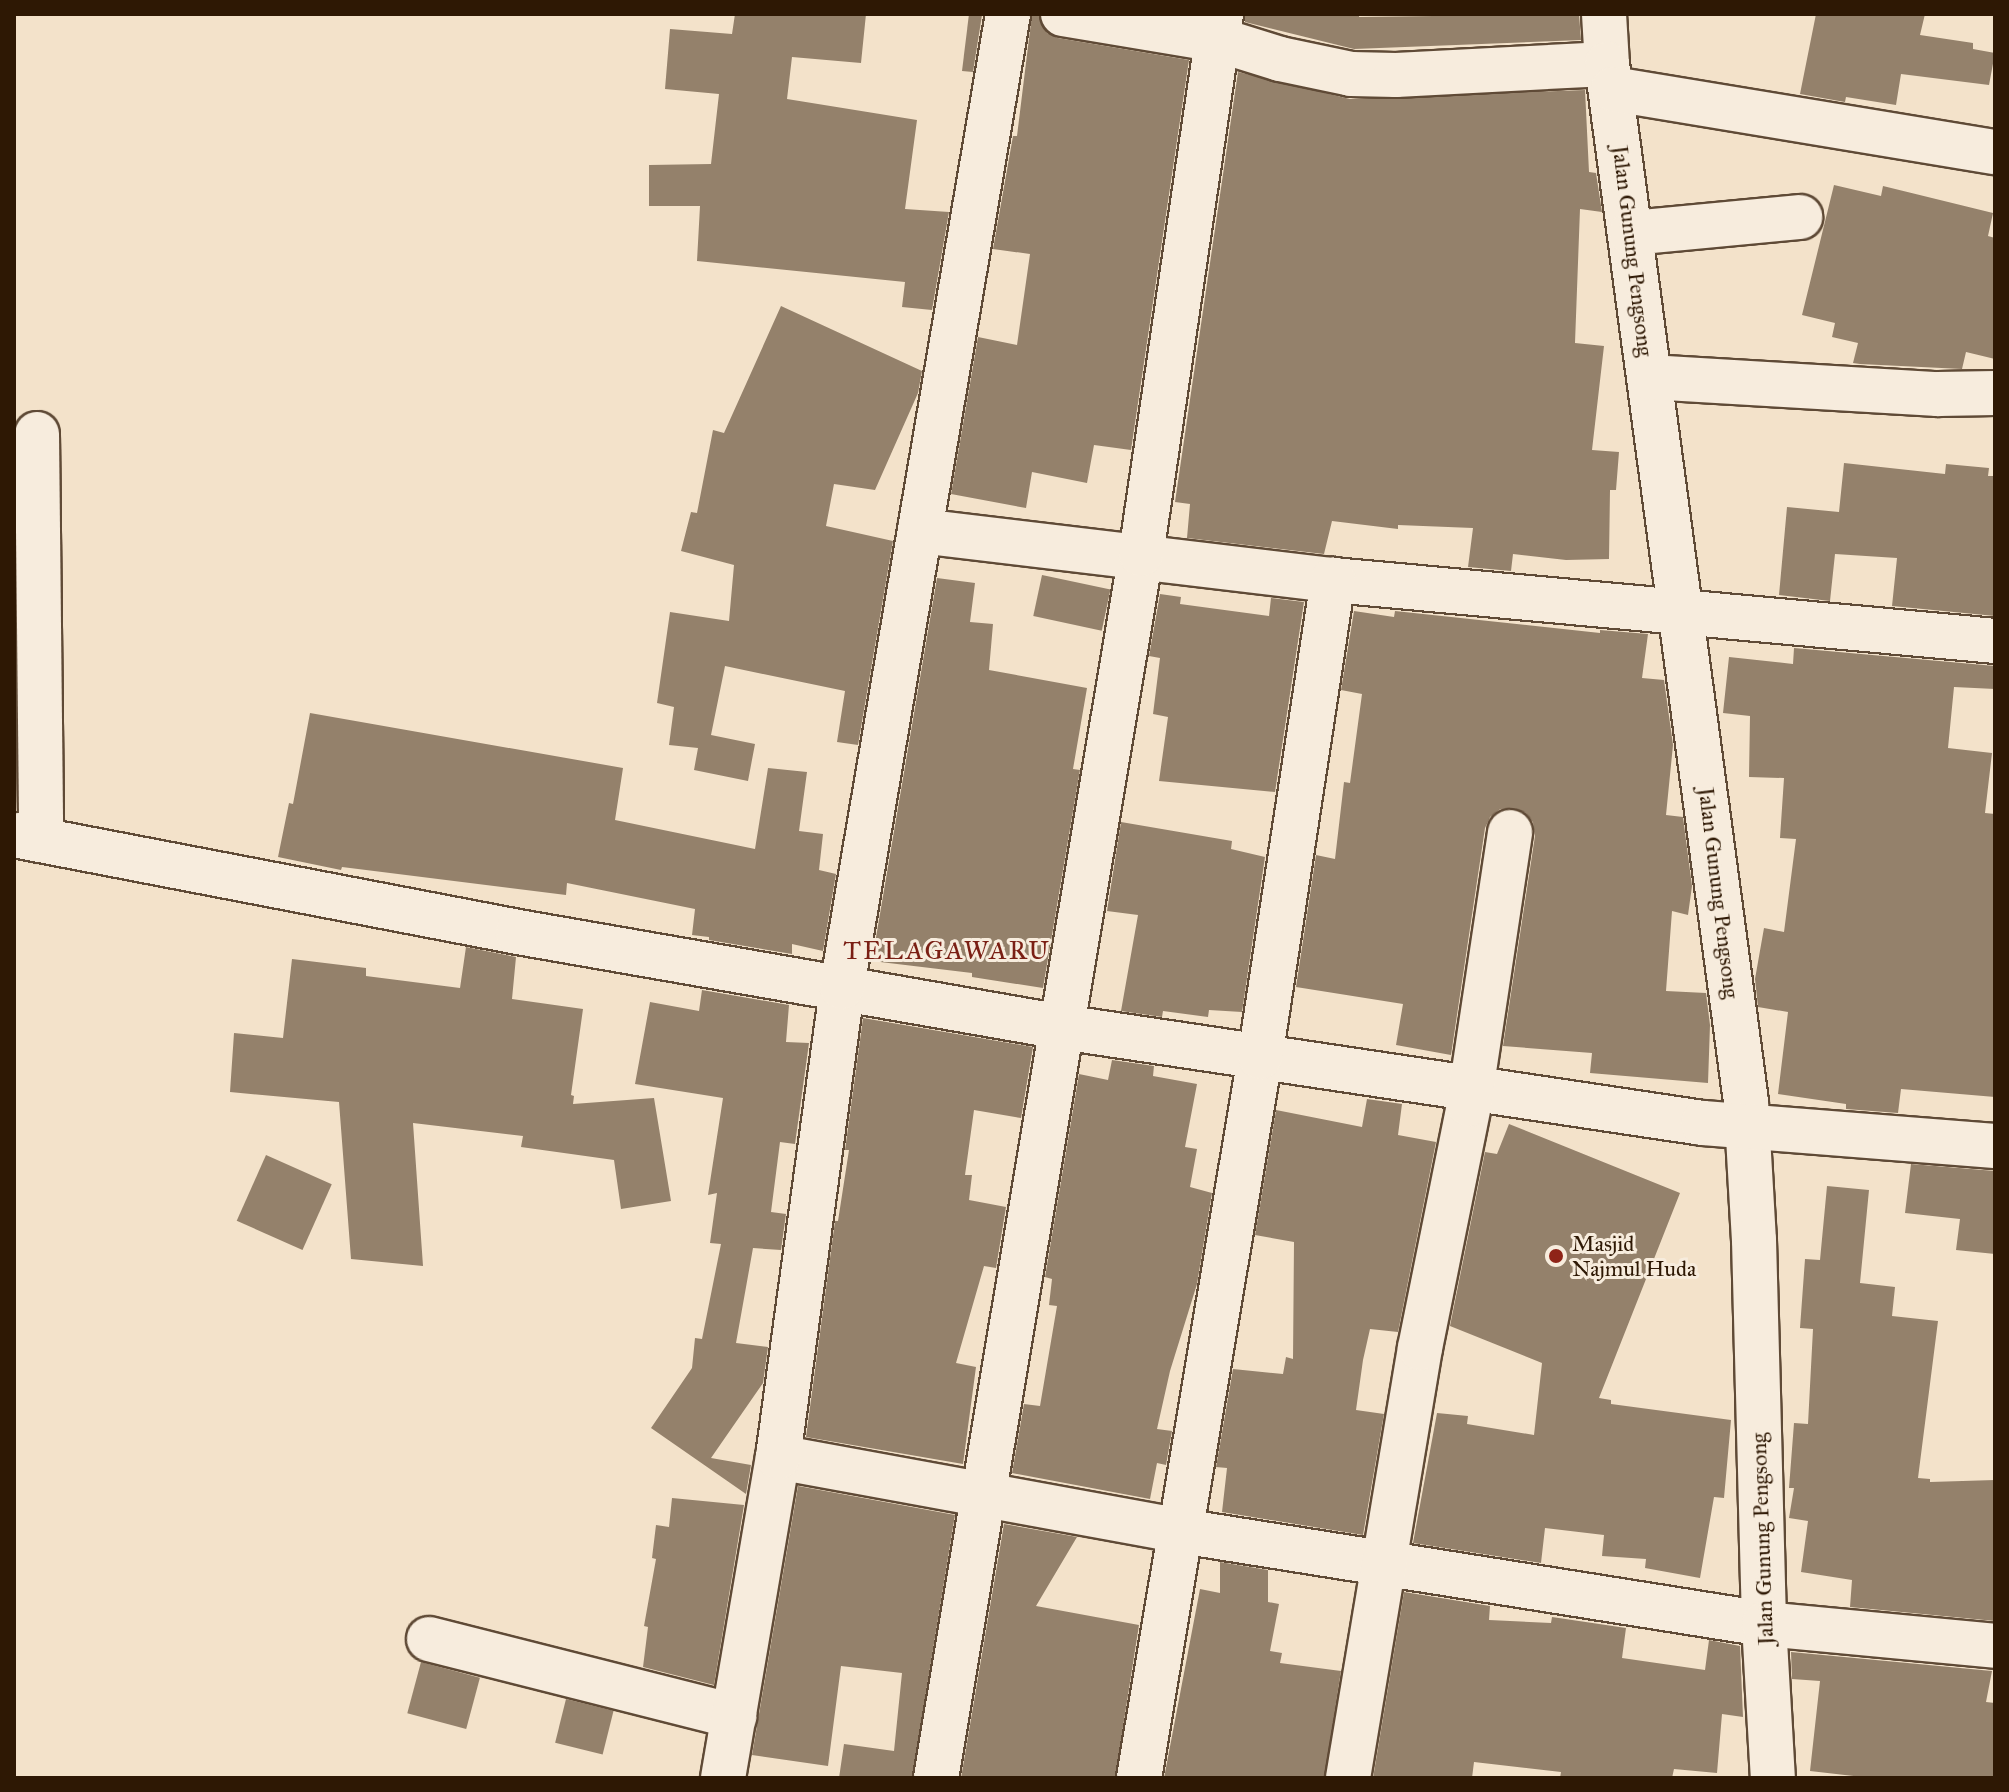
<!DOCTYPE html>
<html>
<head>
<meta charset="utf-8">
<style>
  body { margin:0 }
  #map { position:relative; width:2009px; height:1792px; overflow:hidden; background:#f3e2ca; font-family:"IM FELL Great Primer",serif }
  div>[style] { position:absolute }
  .building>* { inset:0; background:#94816b; transform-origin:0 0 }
  .roads { filter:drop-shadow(2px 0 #5f4a36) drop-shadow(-2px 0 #5f4a36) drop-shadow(0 2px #5f4a36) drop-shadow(0 -2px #5f4a36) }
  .minor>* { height:44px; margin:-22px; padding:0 22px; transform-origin:22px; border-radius:22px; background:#f7ecdd }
  .dots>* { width:22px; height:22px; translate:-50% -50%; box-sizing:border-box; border:4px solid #f7ecdd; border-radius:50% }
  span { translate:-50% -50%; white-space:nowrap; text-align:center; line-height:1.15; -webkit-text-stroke:6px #f7ecdd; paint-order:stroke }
  .street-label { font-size:22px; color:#2e1804 }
  .poi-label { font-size:22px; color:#2e1804 }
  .left { translate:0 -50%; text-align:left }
  .quarter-label { font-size:26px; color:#7a1f14; letter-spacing:2px }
  .frame { position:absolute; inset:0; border:16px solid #2e1804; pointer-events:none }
</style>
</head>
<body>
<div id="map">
  <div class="building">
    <i style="clip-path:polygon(735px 14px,866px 14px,861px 63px,792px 57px,787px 99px,917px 120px,905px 209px,949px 212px,932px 310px,902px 307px,905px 282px,697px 261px,700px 206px,649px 206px,649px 165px,711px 164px,719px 94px,665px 89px,670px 29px,732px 34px)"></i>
    <i style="clip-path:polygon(969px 14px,982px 15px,973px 72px,962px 71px)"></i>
    <i style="clip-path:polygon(1032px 14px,1039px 15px,1047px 33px,1058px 38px,1189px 60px,1131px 450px,1094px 445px,1087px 483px,1032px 472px,1026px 508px,951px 494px,978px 337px,1017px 345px,1030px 254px,993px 249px,1013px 136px,1017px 136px)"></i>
    <i style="clip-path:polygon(1245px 14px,1359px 14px,1359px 17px,1579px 14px,1581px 40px,1354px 49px,1245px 22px)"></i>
    <i style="clip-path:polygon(1816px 14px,1925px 14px,1920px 35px,1973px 43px,1973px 49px,1995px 53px,1989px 85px,1901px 74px,1896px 105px,1846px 97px,1845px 102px,1800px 94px)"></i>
    <i style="clip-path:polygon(1238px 72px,1350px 99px,1585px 90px,1589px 172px,1596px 173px,1602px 212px,1580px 209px,1575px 343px,1604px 346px,1592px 450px,1619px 452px,1616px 490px,1610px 490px,1609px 559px,1566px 560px,1513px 554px,1511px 571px,1468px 567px,1473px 528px,1398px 525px,1398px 529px,1332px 521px,1324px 554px,1187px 538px,1190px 504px,1175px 502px)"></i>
    <i style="clip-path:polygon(1834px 185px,1881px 196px,1883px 186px,1993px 213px,1988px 236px,1995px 238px,1995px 359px,1966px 352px,1962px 369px,1860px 364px,1853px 363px,1858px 343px,1832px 337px,1835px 323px,1802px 315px)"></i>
    <i style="clip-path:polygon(781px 306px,922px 371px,918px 393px,875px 490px,834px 484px,826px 526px,893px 541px,858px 745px,837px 742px,845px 691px,725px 666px,711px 735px,755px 744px,748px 781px,694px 770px,698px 748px,669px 745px,674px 707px,657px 703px,670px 612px,729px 621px,734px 565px,681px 551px,691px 512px,697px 513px,713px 430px,724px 433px)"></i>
    <i style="clip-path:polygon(1844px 463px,1945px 474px,1946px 464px,1989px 468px,1988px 476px,1995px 476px,1995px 616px,1892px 606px,1897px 558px,1835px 554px,1830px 601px,1779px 595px,1787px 507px,1839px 512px)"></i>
    <i style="left:1042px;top:575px;width:70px;height:42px;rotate:12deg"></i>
    <i style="clip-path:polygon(937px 578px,975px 583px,970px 622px,993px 624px,989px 670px,1087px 688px,1073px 769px,1080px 770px,1043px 988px,972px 977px,972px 973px,872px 961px)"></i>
    <i style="clip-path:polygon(1160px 594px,1181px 597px,1180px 604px,1269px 616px,1271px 598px,1304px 602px,1275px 792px,1159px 781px,1168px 717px,1153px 714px,1160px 658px,1149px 656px)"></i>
    <i style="clip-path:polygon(1354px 611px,1394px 617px,1395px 611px,1600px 633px,1600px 630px,1648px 634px,1642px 678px,1664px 680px,1673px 745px,1666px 815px,1683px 817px,1692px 886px,1688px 915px,1672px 911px,1666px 991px,1706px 993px,1710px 1025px,1708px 1083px,1590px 1073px,1592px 1053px,1503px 1046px,1535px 836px,1533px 822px,1526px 813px,1514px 808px,1500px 809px,1490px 817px,1485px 828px,1451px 1055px,1396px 1045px,1403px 1004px,1296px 987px,1316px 855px,1335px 859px,1344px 782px,1350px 783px,1362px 694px,1341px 690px)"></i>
    <i style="clip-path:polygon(1794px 648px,1995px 666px,1995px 689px,1954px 687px,1948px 748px,1992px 753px,1985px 813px,1995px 814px,1995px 1097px,1901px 1089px,1898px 1113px,1846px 1109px,1846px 1104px,1778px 1094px,1788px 1012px,1758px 1007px,1755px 979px,1764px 928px,1784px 932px,1796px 839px,1780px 838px,1784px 778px,1749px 777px,1750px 716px,1723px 713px,1729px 657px,1793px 664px)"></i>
    <i style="clip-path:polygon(310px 713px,623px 768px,615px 820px,755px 849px,768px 768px,807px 772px,799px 831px,823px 834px,819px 870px,836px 874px,823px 951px,792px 944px,792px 954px,709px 940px,709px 937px,692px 935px,695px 909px,567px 883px,566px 895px,342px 867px,341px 870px,278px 857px,289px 803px,293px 804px)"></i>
    <i style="clip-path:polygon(1121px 822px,1232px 841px,1231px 849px,1265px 857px,1242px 1012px,1209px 1010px,1208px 1017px,1163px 1011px,1162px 1017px,1121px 1011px,1138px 915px,1107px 911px)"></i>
    <i style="clip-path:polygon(466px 947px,516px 957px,512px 999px,583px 1009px,571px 1095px,574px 1096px,573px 1104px,654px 1098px,671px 1201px,621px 1209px,614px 1160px,521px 1147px,523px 1136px,413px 1123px,423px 1266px,351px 1259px,339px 1102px,230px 1092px,234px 1033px,283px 1038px,292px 959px,366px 968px,366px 976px,460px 988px)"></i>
    <i style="clip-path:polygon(702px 990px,789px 1005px,786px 1042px,809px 1043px,795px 1144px,780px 1142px,771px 1212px,786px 1214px,781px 1250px,753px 1248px,736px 1343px,768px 1347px,763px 1383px,711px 1458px,751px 1465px,746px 1494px,651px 1428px,692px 1368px,695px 1338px,702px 1339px,721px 1244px,710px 1243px,717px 1193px,708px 1195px,723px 1098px,635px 1084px,650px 1002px,699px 1011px)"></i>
    <i style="clip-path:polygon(863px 1018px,1033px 1047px,1021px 1118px,974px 1110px,965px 1175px,972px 1175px,969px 1200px,1006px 1207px,996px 1268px,984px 1266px,956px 1363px,976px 1367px,963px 1464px,806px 1437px,835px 1221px,838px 1221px,849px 1150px,845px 1150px)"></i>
    <i style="clip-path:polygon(1112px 1060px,1154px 1066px,1153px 1076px,1197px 1084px,1185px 1147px,1197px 1149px,1190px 1187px,1212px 1193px,1197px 1284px,1170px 1371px,1157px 1429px,1172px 1431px,1166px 1465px,1157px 1463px,1150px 1499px,1012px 1473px,1024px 1404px,1040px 1406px,1057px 1306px,1049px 1305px,1052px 1279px,1045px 1277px,1079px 1074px,1108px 1080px)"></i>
    <i style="clip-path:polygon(1367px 1099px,1402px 1104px,1398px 1135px,1436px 1142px,1398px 1332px,1370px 1329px,1363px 1360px,1356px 1410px,1384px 1414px,1363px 1535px,1222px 1512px,1227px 1468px,1216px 1467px,1233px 1369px,1283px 1374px,1286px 1357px,1293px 1359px,1294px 1242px,1255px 1235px,1276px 1110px,1362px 1127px)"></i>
    <i style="clip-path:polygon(1509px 1124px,1680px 1193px,1599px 1398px,1611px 1400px,1611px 1404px,1731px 1420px,1724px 1498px,1714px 1497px,1700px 1578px,1645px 1568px,1646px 1559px,1602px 1556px,1604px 1535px,1545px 1528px,1541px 1563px,1413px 1543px,1437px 1413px,1468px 1416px,1467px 1424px,1534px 1435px,1542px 1363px,1450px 1326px,1485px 1152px,1497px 1154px)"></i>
    <i style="left:266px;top:1155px;width:72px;height:72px;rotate:24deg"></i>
    <i style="clip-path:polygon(1911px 1164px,1995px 1171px,1995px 1254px,1956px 1250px,1960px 1219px,1905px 1213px)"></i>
    <i style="clip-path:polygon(1827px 1186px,1869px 1190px,1860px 1283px,1895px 1287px,1892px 1316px,1938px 1321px,1918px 1478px,1930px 1479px,1930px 1482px,1995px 1480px,1995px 1621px,1850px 1607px,1852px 1580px,1801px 1572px,1808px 1521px,1789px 1518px,1794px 1488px,1789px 1488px,1794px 1423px,1808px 1424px,1813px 1329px,1800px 1328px,1805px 1259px,1820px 1260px)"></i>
    <i style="clip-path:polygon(798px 1486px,955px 1515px,912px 1778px,839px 1778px,844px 1744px,894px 1751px,902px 1673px,841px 1666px,828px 1766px,752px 1755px)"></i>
    <i style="clip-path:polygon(672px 1498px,744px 1505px,714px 1685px,643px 1667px,648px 1627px,644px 1626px,656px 1559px,652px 1558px,656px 1525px,669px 1527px)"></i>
    <i style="clip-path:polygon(1004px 1524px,1077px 1537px,1036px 1606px,1139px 1625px,1115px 1778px,961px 1778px)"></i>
    <i style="clip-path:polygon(1220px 1562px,1268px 1570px,1268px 1602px,1279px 1604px,1270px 1651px,1282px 1653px,1280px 1663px,1341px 1671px,1324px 1778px,1164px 1778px,1200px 1589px,1220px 1593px)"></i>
    <i style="clip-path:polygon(1404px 1592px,1490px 1606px,1489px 1620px,1551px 1623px,1552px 1617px,1626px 1628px,1622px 1658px,1705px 1670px,1709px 1640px,1740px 1646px,1743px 1717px,1722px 1714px,1717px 1773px,1674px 1769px,1672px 1778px,1560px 1778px,1561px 1772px,1474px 1762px,1472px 1778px,1373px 1778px)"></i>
    <i style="clip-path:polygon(1791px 1652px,1992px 1671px,1986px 1702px,1995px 1703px,1995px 1778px,1871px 1778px,1810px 1771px,1820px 1681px,1792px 1679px)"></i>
    <i style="left:421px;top:1662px;width:61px;height:53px;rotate:15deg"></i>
    <i style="left:566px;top:1699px;width:49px;height:45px;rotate:14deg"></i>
  </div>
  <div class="roads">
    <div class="minor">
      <i style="left:1063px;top:14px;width:158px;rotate:9.5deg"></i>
      <i style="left:1219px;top:40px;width:64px;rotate:17.3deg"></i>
      <i style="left:1280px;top:59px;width:73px;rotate:11.9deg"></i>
      <i style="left:1351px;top:74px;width:45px;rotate:1.3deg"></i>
      <i style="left:1396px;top:75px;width:211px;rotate:-3deg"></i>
      <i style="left:1604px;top:14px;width:50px;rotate:86.6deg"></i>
      <i style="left:1607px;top:64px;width:1047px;rotate:82.37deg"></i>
      <i style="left:1746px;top:1102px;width:138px;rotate:86.7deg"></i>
      <i style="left:1754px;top:1240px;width:384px;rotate:88.5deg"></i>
      <i style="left:1764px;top:1624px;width:154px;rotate:86.7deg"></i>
      <i style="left:1613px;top:89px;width:387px;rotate:9.4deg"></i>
      <i style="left:1631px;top:233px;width:170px;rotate:-5.4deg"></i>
      <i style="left:1649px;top:377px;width:289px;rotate:3.4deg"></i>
      <i style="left:1938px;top:394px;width:57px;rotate:-1deg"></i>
      <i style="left:37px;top:434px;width:406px;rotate:89.4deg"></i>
      <i style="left:920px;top:531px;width:416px;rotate:6.8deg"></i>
      <i style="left:1333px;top:580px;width:665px;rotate:5.26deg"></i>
      <i style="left:14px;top:835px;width:513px;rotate:10.89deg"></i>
      <i style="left:518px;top:932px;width:552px;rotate:9.91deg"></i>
      <i style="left:1062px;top:1027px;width:648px;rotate:8.52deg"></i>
      <i style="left:1703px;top:1123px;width:293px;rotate:4.5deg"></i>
      <i style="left:778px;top:1457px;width:410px;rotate:10.4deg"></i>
      <i style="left:1181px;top:1531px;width:590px;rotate:9.06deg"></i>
      <i style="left:1764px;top:1624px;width:232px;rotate:5.4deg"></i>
      <i style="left:429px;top:1639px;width:315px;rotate:14.2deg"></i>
      <i style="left:723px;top:1778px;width:326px;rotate:-80.3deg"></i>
      <i style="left:778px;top:1457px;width:474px;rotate:-82.2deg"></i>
      <i style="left:842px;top:987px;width:987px;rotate:-80.32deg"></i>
      <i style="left:936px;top:1778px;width:1241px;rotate:-80.49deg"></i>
      <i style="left:1141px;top:554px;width:546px;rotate:-81.57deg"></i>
      <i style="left:1139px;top:1778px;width:731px;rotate:-80.47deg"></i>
      <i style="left:1260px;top:1057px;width:483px;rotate:-81.3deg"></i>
      <i style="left:1348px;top:1778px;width:436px;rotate:-80.5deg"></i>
      <i style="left:1420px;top:1348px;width:249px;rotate:-78.6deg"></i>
      <i style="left:1469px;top:1104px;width:275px;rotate:-81.4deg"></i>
    </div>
  </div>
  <div class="dots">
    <i style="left:1556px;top:1256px;background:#8f2418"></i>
  </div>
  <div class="street-label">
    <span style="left:1633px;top:251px;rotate:83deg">Jalan Gunung Pengsong</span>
    <span style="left:1719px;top:893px;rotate:83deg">Jalan Gunung Pengsong</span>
    <span style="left:1762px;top:1539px;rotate:-92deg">Jalan Gunung Pengsong</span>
  </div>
  <div class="poi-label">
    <span class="left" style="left:1572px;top:1256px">Masjid<br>Najmul Huda</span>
  </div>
  <div class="quarter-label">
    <span style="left:947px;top:951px">TELAGAWARU</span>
  </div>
  <div class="frame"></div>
</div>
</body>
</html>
